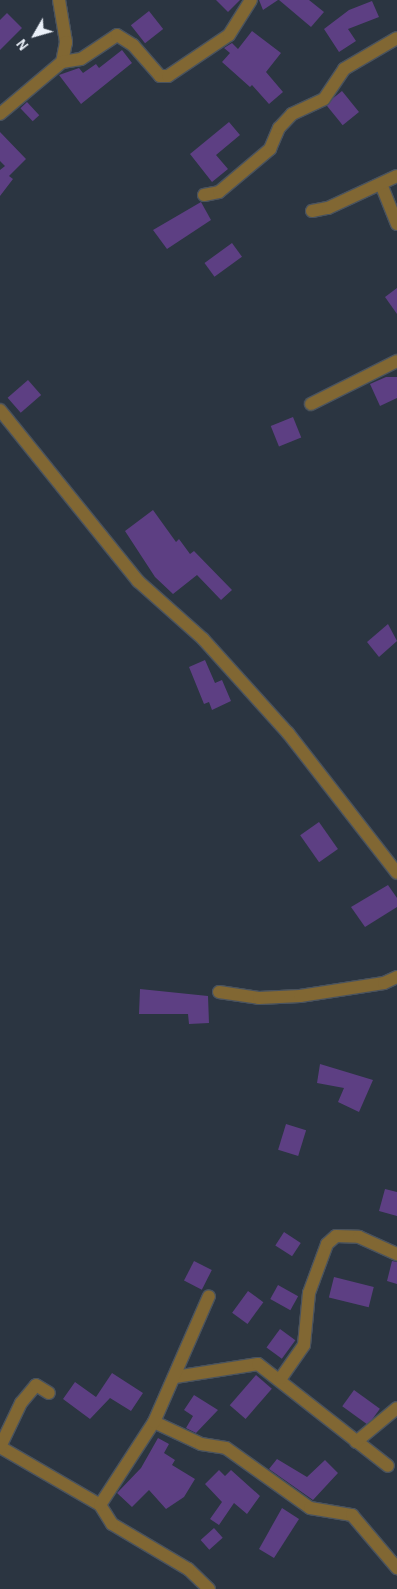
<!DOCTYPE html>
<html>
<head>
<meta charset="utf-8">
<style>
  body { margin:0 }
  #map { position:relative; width:397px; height:1589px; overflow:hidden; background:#2b3541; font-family:"Alegreya Sans",sans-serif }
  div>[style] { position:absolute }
  .building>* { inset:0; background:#5d3f83; transform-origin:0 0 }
  .roads { filter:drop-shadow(1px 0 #4a535e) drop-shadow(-1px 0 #4a535e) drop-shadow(0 1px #4a535e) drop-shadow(0 -1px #4a535e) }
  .street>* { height:12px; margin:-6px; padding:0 6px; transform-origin:6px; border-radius:6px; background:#816733 }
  span { translate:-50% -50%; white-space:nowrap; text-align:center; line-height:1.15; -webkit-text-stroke:4.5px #2b3541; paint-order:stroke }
  .north { position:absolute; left:10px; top:10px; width:50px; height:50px; -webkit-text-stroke:4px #2b3541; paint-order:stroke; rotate:232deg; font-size:14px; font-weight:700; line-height:20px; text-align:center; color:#eaf0f8 }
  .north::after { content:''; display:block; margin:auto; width:18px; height:22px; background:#eaf0f8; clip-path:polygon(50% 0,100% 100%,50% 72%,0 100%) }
</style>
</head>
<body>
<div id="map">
  <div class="building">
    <i style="clip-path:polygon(216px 0,240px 0,228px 12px)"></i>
    <i style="clip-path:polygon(259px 0,278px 0,263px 10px)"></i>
    <i style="clip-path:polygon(279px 0,309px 0,324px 12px,311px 27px)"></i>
    <i style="clip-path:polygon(372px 1px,379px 17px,348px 29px,356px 41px,339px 52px,324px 29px,349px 10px)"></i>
    <i style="left:149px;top:11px;width:23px;height:23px;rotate:52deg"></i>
    <i style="clip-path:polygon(7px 13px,22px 28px,0 50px,0 20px)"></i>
    <i style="clip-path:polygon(252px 31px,281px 53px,266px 72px,283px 92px,269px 104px,252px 85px,250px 87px,222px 62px,230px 53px,224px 48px,232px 43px,238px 49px)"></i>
    <i style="clip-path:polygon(122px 50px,132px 63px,81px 104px,59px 75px,79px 68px,83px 73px,96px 64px,99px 68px)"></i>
    <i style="left:342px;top:91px;width:27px;height:21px;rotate:51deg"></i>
    <i style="left:27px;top:102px;width:18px;height:9px;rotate:47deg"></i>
    <i style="clip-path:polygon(229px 122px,240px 135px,216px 155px,228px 169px,212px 182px,190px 154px)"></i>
    <i style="clip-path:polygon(0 132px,26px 159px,9px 176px,13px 179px,0 196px,0 170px,5px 166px,0 161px)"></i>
    <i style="clip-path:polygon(201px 202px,211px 220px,167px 249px,153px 230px)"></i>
    <i style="left:232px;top:243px;width:17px;height:34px;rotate:54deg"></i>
    <i style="clip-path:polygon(397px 288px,397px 314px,385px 297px)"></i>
    <i style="clip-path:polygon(386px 377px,397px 377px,397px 398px,380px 406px,370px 384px)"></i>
    <i style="left:28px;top:380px;width:20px;height:27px;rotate:49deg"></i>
    <i style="left:293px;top:417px;width:22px;height:24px;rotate:68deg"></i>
    <i style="clip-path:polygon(153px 510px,176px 542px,179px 539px,190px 554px,194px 551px,232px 590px,221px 600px,197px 575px,173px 594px,155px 577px,125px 531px)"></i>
    <i style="clip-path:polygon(388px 624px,397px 641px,379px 657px,367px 642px)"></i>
    <i style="clip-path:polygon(205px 660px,215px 683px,222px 680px,231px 701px,212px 710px,209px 702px,204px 704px,189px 667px)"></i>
    <i style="left:319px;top:822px;width:33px;height:23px;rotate:55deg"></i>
    <i style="clip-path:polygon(388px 885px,397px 898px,397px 907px,365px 927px,351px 907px)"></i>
    <i style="clip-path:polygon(140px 989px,208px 996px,209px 1023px,189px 1024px,188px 1014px,139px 1014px)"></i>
    <i style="clip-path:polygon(320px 1064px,373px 1080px,359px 1112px,338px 1102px,344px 1088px,317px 1083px)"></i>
    <i style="left:286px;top:1124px;width:21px;height:27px;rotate:17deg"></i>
    <i style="clip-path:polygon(385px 1189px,397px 1192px,397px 1216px,379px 1211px)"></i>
    <i style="left:284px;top:1232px;width:20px;height:16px;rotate:33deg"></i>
    <i style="left:194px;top:1261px;width:20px;height:22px;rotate:27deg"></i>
    <i style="clip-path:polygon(392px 1261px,397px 1262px,397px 1284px,387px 1281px)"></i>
    <i style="left:334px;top:1277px;width:41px;height:21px;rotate:14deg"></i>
    <i style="left:278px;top:1285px;width:23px;height:16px;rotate:29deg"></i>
    <i style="left:248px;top:1291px;width:19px;height:27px;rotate:36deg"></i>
    <i style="left:280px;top:1329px;width:19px;height:23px;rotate:36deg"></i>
    <i style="clip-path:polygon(112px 1373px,143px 1393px,131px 1411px,110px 1398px,90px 1419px,63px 1399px,75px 1382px,96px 1397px)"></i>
    <i style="left:256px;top:1375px;width:21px;height:40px;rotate:41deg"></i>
    <i style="left:354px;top:1390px;width:32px;height:20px;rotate:36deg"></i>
    <i style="clip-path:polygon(194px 1395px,218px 1410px,196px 1433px,186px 1428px,193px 1416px,184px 1410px)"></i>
    <i style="clip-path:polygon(158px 1438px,169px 1444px,164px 1453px,175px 1460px,172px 1465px,195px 1479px,184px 1497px,166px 1509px,149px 1490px,132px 1507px,117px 1493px,141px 1468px)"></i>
    <i style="clip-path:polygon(277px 1459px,307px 1477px,325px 1460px,338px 1473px,313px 1500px,269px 1469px)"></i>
    <i style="clip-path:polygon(219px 1470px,225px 1476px,231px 1470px,260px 1496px,247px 1514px,234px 1503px,219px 1525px,210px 1519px,222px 1502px,205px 1484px)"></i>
    <i style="clip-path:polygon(282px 1508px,299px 1519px,274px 1558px,259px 1549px)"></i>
    <i style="left:214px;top:1528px;width:13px;height:18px;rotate:48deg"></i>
  </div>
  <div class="roads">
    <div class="street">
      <i style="left:59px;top:0;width:43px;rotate:80.5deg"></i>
      <i style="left:66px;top:42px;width:20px;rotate:101deg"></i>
      <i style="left:0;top:114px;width:81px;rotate:-40deg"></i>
      <i style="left:62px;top:62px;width:19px;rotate:-9deg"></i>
      <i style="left:81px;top:59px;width:43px;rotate:-33.7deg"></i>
      <i style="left:117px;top:35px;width:19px;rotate:32deg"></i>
      <i style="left:133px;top:45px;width:41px;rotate:48.9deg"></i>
      <i style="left:160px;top:76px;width:8px"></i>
      <i style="left:168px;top:76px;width:73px;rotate:-33.9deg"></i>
      <i style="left:229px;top:35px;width:41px;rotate:-57.8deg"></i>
      <i style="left:381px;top:184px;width:43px;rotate:68.2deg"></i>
      <i style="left:204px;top:195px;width:15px;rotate:-11deg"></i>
      <i style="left:219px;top:192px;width:67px;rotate:-40.1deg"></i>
      <i style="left:270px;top:149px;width:23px;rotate:-67deg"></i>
      <i style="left:279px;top:128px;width:19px;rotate:-47deg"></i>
      <i style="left:292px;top:114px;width:35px;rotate:-25deg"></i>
      <i style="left:324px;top:99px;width:36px;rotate:-56deg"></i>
      <i style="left:344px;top:69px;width:61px;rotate:-30.3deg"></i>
      <i style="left:312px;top:211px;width:16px;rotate:-11deg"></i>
      <i style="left:328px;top:208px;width:76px;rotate:-24.9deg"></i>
      <i style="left:311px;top:404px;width:96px;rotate:-26.6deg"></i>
      <i style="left:0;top:410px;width:220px;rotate:51.1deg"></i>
      <i style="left:138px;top:581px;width:87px;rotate:41.7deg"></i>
      <i style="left:203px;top:639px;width:127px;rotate:47.9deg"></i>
      <i style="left:288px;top:733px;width:177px;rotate:52.1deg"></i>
      <i style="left:219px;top:992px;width:40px;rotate:8.5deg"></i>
      <i style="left:259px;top:998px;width:41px;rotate:-2.8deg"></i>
      <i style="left:300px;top:996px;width:85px;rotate:-8.8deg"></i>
      <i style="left:384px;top:983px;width:14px;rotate:-25deg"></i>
      <i style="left:175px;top:1377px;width:84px;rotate:-8.9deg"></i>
      <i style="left:258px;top:1364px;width:165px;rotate:38.1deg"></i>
      <i style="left:281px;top:1378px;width:40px;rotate:-55.1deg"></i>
      <i style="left:304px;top:1345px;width:52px;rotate:-84.5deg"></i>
      <i style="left:309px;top:1293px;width:52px;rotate:-69.8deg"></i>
      <i style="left:327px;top:1244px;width:12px;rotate:-42deg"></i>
      <i style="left:336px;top:1236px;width:23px;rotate:2deg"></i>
      <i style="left:359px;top:1237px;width:42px;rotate:24.1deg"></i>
      <i style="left:154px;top:1422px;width:52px;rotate:25.1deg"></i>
      <i style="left:201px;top:1444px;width:25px;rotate:9deg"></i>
      <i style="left:226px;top:1448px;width:103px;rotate:35.5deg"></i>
      <i style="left:310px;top:1508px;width:43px;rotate:9.5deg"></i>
      <i style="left:352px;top:1515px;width:70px;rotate:49.7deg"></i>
      <i style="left:356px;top:1442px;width:53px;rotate:-39.7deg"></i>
      <i style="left:0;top:1447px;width:116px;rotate:30.1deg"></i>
      <i style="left:0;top:1447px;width:49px;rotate:-64.5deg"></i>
      <i style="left:21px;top:1403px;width:23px;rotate:-50deg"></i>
      <i style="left:36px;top:1385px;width:15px;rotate:32deg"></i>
      <i style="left:209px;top:1589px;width:29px;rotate:-136deg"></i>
      <i style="left:188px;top:1569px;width:88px;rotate:-149.4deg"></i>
      <i style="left:112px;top:1524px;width:22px;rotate:-122deg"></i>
      <i style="left:100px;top:1505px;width:99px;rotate:-57deg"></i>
      <i style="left:154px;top:1422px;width:137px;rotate:-66.4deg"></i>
    </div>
  </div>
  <div class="north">N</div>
</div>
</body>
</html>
